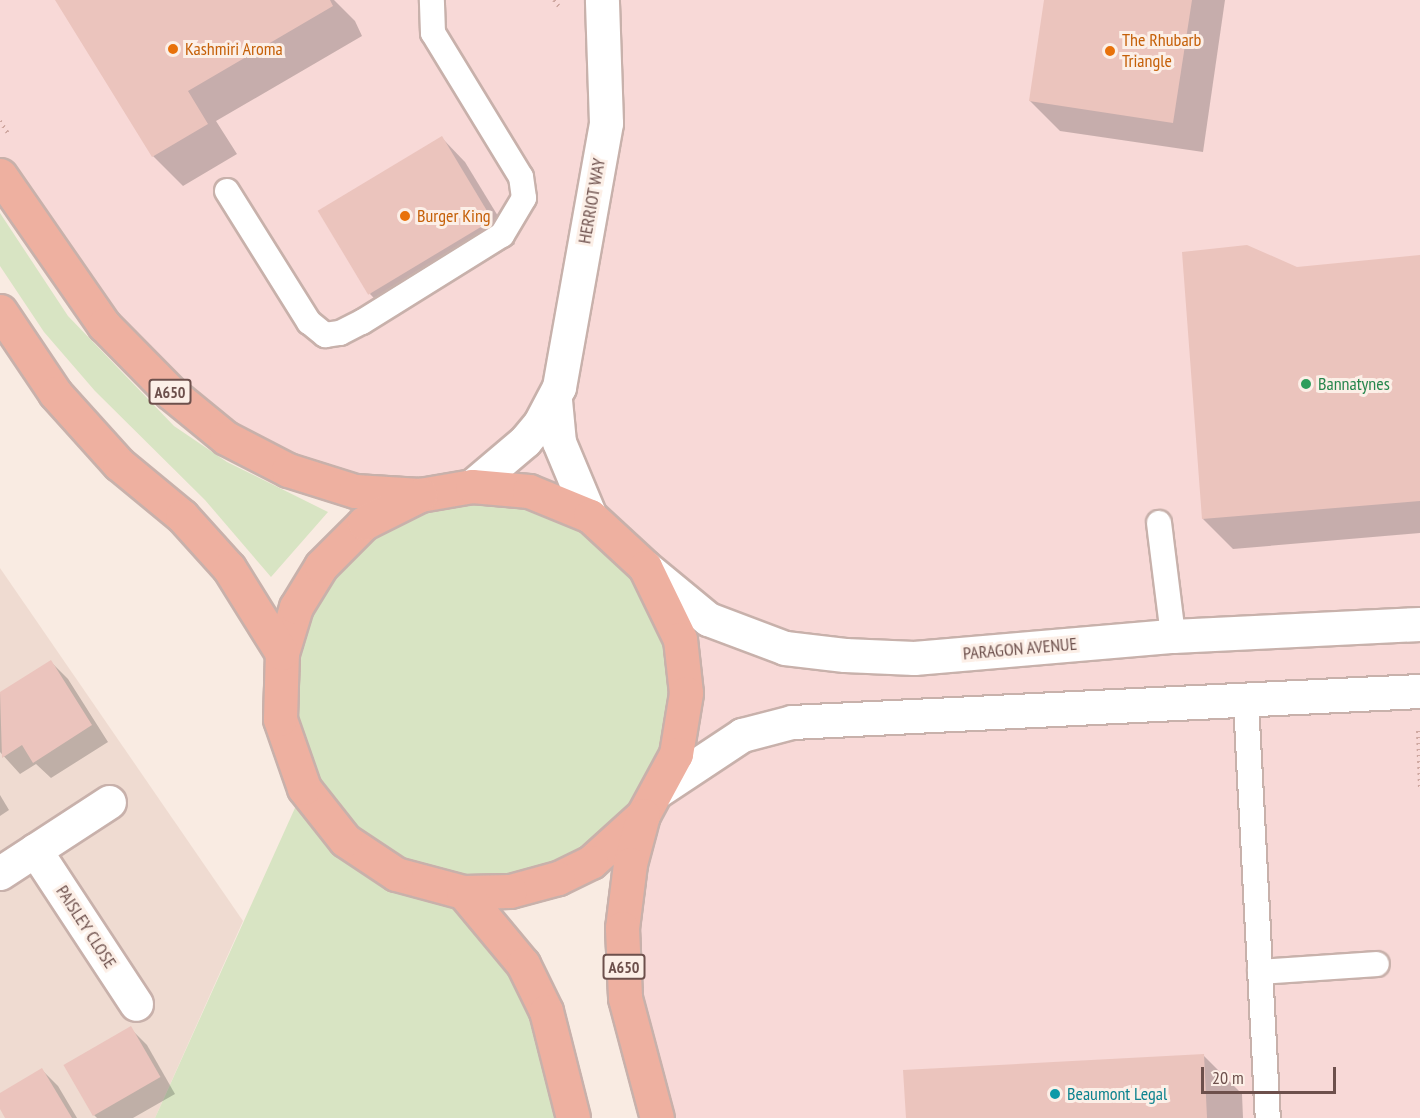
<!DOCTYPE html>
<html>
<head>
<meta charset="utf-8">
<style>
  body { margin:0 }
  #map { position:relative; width:1420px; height:1118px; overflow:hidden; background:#f9ebe2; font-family:"PT Sans Narrow",sans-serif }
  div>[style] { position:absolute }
  .residential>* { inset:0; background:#efdbd1 }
  .commercial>* { inset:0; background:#f8d9d7 }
  .green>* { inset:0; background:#d8e4c3 }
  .shadow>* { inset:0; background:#0003 }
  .building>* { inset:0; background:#ebc4bd; transform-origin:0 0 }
  .path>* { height:4px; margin-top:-2px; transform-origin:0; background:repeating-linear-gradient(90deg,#cfa8a1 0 1.5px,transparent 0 6px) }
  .roads { filter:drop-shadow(2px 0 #c8b1ab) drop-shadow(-2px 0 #c8b1ab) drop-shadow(0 2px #c8b1ab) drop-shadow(0 -2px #c8b1ab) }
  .service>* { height:24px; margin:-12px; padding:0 12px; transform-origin:12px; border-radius:12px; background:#fff }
  .minor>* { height:33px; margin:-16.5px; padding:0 16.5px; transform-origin:16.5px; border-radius:16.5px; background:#fff }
  .trunk>* { height:33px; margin:-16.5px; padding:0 16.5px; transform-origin:16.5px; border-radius:16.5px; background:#eeb0a0 }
  .dots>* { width:16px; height:16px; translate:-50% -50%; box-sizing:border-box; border:3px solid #fcefe7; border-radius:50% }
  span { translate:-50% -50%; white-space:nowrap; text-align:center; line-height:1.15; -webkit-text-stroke:6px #fcefe7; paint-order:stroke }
  .shield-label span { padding:2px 4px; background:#fcefe7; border:2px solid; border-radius:4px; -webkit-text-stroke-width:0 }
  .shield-label { font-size:16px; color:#6d504c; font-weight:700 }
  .food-label { font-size:18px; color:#c56008 }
  .left { translate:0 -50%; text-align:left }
  .street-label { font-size:18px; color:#6d504c }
  .leisure-label { font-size:18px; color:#27864d }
  .culture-label { font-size:18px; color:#0d838f }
  .scale { position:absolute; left:1201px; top:1067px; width:135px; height:27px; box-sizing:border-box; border:3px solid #6d504c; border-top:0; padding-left:8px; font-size:18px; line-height:21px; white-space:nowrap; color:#6d504c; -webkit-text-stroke:4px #fcefe7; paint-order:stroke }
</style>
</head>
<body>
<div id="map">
  <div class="residential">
    <i style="clip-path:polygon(0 568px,243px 921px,155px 1118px,0 1118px)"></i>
  </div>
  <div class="commercial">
    <i style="clip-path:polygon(0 0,1420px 0,1420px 1118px,657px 1118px,645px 1082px,630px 864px,355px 491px,171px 393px,0 175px)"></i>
  </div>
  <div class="green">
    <i style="clip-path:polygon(0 213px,68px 316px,174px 426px,227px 462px,328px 512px,271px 577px,205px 500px,95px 391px,44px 332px,0 266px)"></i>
    <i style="clip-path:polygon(472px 486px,590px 516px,680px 639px,676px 754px,591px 862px,464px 892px,493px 925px,573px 1118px,155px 1118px,304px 788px,282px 653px,364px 523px)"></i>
  </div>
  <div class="shadow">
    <i style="clip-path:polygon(57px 0,334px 0,355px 21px,362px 36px,216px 121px,237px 154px,183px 186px,153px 156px)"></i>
    <i style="clip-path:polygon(1046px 0,1225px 0,1203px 152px,1060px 131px,1030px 101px)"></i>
    <i style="clip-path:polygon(442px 138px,465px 162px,515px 244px,393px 318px,370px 294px)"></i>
    <i style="clip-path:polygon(1420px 256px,1420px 533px,1233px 549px,1203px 519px,1297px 268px)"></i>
    <i style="clip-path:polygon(51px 662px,68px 679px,108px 742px,51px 778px,36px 764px,20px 774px,0 752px,0 694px)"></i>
    <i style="clip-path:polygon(0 795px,9px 810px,0 816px)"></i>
    <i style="clip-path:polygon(130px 1028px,147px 1045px,175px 1094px,133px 1118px,97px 1118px,94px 1115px)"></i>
    <i style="clip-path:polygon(1204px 1056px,1242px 1094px,1243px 1118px,907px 1118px)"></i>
    <i style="clip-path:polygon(42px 1070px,58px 1086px,77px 1118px,7px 1118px,0 1106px,0 1095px)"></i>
  </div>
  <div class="building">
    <i style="clip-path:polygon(55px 0,330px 0,333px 6px,188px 91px,208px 124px,152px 157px)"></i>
    <i style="clip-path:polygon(1044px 0,1192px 0,1173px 123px,1029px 101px)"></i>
    <i style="left:442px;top:136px;width:98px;height:145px;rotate:59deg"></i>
    <i style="clip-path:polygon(1247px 245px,1297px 267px,1420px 255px,1420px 501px,1202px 519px,1182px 252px)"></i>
    <i style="clip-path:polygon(51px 660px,92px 725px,33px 763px,22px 745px,2px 758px,0 692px)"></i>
    <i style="left:131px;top:1026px;width:59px;height:78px;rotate:60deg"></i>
    <i style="clip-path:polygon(1204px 1054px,1207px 1118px,906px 1118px,903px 1070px)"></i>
    <i style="clip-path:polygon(42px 1068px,72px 1118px,5px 1118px,0 1109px,0 1093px)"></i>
  </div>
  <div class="path">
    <i style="left:554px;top:0;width:10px;rotate:53deg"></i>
    <i style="left:0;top:121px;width:17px;rotate:57deg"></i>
    <i style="left:1418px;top:731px;width:58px;rotate:88deg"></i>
  </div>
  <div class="roads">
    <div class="service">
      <i style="left:227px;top:191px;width:155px;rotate:58deg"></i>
      <i style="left:309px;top:322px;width:21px;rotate:39deg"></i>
      <i style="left:325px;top:335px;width:15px;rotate:-8deg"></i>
      <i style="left:340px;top:333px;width:25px;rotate:-27deg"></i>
      <i style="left:362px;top:322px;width:165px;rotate:-31.9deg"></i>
      <i style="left:502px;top:235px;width:43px;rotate:-59.3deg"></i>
      <i style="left:524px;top:198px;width:21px;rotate:-98deg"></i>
      <i style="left:521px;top:177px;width:169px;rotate:-121.4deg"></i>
      <i style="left:433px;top:33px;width:33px;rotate:-92deg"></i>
      <i style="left:1159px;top:523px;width:114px;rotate:82.9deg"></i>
      <i style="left:1246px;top:702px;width:417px;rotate:87deg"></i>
      <i style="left:1260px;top:972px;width:117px;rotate:-3.9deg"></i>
    </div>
    <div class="minor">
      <i style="left:555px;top:400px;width:42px;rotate:84.6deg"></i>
      <i style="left:559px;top:442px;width:80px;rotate:67.3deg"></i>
      <i style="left:472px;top:486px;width:70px;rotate:-40.3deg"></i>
      <i style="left:525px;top:441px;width:23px;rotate:-50deg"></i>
      <i style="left:540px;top:423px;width:41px;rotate:-62.2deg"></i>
      <i style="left:559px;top:387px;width:268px;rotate:-79.9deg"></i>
      <i style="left:606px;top:123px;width:123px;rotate:-91.9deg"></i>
      <i style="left:645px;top:567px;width:82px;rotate:39.5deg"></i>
      <i style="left:708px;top:619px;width:82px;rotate:20.6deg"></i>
      <i style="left:785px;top:648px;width:60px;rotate:6.7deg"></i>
      <i style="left:845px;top:655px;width:69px;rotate:2.5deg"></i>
      <i style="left:914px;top:658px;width:260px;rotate:-4.9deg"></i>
      <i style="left:1173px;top:636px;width:247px;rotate:-2.8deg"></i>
      <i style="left:659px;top:790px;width:100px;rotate:-33.5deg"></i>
      <i style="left:742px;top:735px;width:52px;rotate:-14.6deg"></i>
      <i style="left:792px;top:722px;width:629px;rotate:-2.83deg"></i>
      <i style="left:35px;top:850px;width:184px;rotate:56.7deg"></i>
      <i style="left:0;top:873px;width:130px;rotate:-33.1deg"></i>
    </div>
    <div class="trunk">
      <i style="left:0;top:175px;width:183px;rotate:55.3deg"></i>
      <i style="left:104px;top:325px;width:95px;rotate:45.4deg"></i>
      <i style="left:171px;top:393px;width:71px;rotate:39.3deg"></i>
      <i style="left:226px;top:438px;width:70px;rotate:27.3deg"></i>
      <i style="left:288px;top:470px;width:70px;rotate:17.4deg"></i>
      <i style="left:355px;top:491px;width:65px;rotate:3.5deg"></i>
      <i style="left:420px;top:495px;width:53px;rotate:-9.8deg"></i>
      <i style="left:472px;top:486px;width:57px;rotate:5deg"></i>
      <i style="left:529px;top:491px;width:66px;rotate:22.3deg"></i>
      <i style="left:590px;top:516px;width:75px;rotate:42.8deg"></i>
      <i style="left:645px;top:567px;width:80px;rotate:64.1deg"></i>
      <i style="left:680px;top:639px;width:54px;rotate:83.7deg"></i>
      <i style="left:686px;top:693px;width:62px;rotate:99.3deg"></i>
      <i style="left:676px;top:754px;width:69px;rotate:118.4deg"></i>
      <i style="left:643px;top:815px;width:70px;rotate:137.9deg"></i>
      <i style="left:591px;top:862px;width:37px;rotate:154deg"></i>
      <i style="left:558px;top:878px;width:50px;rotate:164.8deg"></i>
      <i style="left:510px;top:891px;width:47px;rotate:178.8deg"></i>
      <i style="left:463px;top:892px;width:69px;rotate:-165deg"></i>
      <i style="left:396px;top:874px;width:61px;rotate:-146.3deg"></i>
      <i style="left:345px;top:840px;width:66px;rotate:-128.3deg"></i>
      <i style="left:304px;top:788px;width:73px;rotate:-109.2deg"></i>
      <i style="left:280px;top:719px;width:66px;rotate:-88.3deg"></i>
      <i style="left:282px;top:653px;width:48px;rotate:-73.1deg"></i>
      <i style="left:296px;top:607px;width:48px;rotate:-58.6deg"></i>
      <i style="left:321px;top:566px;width:61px;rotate:-45deg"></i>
      <i style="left:364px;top:523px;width:63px;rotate:-26.6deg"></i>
      <i style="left:0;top:311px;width:99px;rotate:56.1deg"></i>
      <i style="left:55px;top:393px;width:96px;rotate:48deg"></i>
      <i style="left:119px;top:464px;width:82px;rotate:39.5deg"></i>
      <i style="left:182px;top:516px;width:70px;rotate:47.9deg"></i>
      <i style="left:229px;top:568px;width:100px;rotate:58.1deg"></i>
      <i style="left:643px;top:815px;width:51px;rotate:104.9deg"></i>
      <i style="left:630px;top:864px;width:64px;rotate:97.1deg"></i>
      <i style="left:622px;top:928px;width:70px;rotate:87.5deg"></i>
      <i style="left:625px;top:998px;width:124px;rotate:75.1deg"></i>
      <i style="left:463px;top:892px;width:94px;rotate:50.2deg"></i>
      <i style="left:523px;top:964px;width:52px;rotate:63.9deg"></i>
      <i style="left:546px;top:1011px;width:110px;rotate:75.8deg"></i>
    </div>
  </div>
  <div class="dots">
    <i style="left:173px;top:49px;background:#e8710a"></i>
    <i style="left:1110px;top:51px;background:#e8710a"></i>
    <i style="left:405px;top:216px;background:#e8710a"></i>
    <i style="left:1306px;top:384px;background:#2e9e5b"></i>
    <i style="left:1055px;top:1094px;background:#0f9aa8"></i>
  </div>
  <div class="shield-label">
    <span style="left:170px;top:392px">A650</span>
    <span style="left:624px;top:967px">A650</span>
  </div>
  <div class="food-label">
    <span class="left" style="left:1122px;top:51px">The Rhubarb<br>Triangle</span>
    <span class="left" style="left:185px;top:49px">Kashmiri Aroma</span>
    <span class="left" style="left:417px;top:216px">Burger King</span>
  </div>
  <div class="street-label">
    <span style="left:592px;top:201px;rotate:-80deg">HERRIOT WAY</span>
    <span style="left:1020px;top:649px;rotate:-5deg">PARAGON AVENUE</span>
    <span style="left:86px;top:927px;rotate:57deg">PAISLEY CLOSE</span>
  </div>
  <div class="leisure-label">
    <span class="left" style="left:1318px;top:384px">Bannatynes</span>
  </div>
  <div class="culture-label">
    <span class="left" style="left:1067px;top:1094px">Beaumont Legal</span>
  </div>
  <div class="scale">20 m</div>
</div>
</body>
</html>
